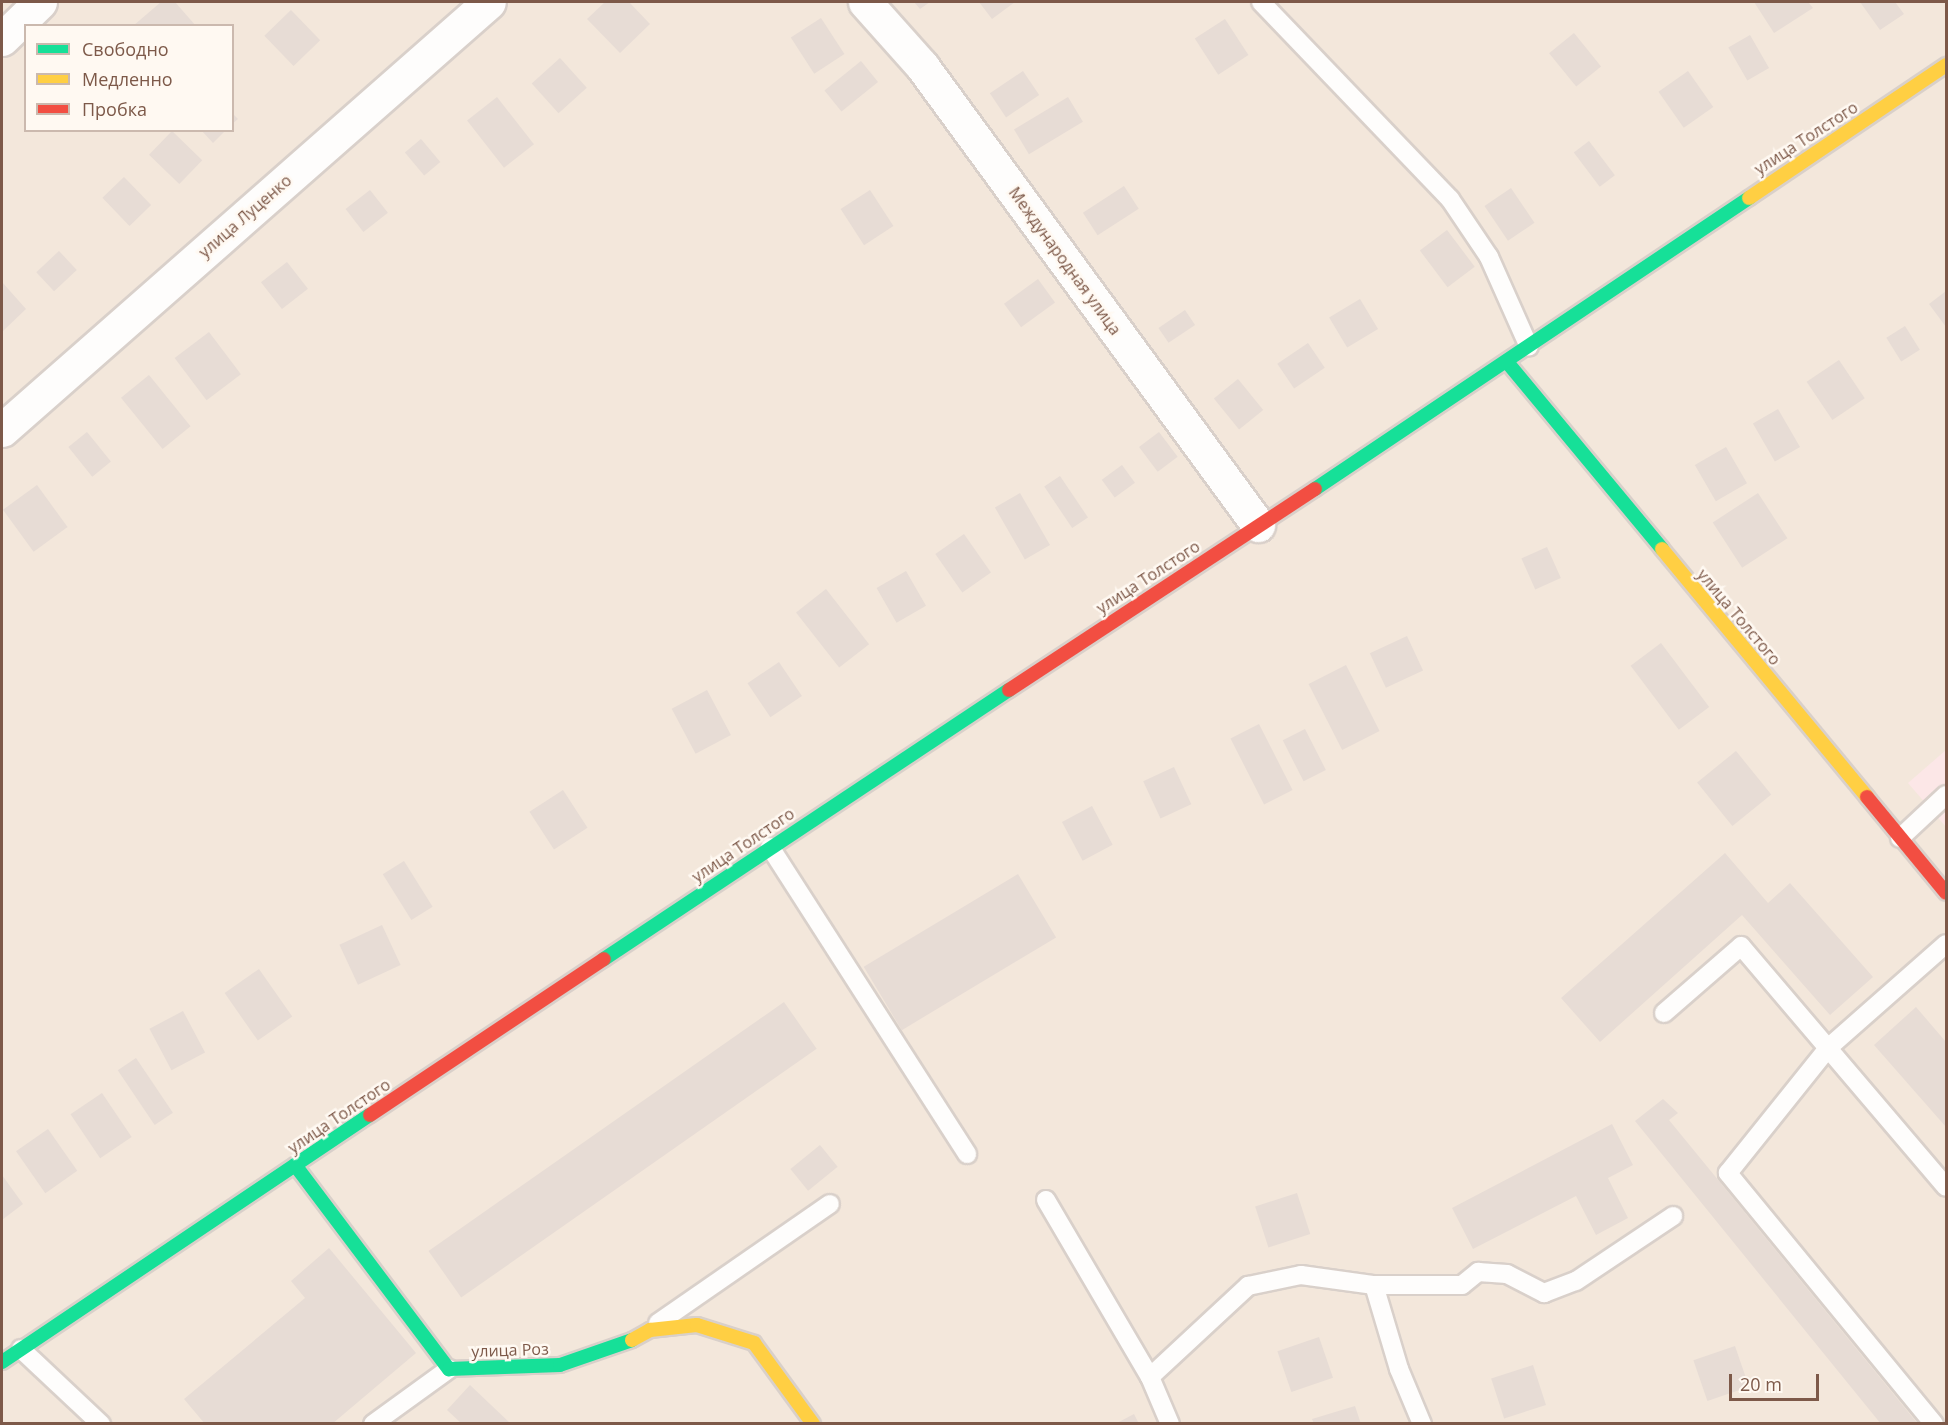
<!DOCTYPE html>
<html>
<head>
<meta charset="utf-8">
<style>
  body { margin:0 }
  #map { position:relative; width:1948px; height:1425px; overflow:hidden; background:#faf4ee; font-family:"Open Sans",sans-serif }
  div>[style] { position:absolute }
  .residential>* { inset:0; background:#f3e7db }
  .medical>* { inset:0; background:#fce7e7 }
  .building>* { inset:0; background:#e7dcd5; transform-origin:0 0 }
  .roads { filter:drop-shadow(2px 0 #d9d0ca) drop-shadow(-2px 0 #d9d0ca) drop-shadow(0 2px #d9d0ca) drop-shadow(0 -2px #d9d0ca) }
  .lane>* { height:18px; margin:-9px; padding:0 9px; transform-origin:9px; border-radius:9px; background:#fefdfc }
  .street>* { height:33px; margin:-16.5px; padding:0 16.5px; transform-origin:16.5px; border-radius:16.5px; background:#fefdfc }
  .fast>* { height:14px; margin:-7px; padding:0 7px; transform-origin:7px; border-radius:7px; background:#16e098 }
  .slow>* { height:14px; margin:-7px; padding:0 7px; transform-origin:7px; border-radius:7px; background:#ffcf43 }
  .jam>* { height:14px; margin:-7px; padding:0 7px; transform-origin:7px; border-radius:7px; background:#f24e42 }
  span { translate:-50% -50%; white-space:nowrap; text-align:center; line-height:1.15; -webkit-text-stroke:5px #fff9f2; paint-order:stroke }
  .street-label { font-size:16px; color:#7d5949 }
  .frame { position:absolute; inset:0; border:3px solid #7d5949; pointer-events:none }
  .legend { position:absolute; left:24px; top:24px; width:210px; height:108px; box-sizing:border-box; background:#fff9f2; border:2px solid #cbb9ae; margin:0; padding:8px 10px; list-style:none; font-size:18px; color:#7d5949 }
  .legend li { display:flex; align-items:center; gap:12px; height:30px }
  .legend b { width:30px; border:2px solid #cbb9ae }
  .scale { position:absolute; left:1729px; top:1374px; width:90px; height:27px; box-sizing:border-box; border:3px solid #7d5949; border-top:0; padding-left:8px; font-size:18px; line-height:21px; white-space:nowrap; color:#7d5949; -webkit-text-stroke:4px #fff9f2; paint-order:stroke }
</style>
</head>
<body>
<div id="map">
  <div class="residential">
    <i style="clip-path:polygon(evenodd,2px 2px,1946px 2px,1946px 1423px,2px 1423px,2px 2px,26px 26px,232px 26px,232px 130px,26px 130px,26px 26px)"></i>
  </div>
  <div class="medical">
    <i style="clip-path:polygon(1946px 750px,1946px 827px,1908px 783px)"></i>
  </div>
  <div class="building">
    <i style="clip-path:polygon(161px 2px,175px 2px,196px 26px,133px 26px)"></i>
    <i style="clip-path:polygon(605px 2px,629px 2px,650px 24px,620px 53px,587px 19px)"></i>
    <i style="clip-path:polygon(914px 2px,930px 2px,920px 9px)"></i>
    <i style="clip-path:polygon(979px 2px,1015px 2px,992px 19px)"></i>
    <i style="clip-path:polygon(1754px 2px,1808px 2px,1813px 8px,1774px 33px)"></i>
    <i style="clip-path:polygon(1860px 2px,1895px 2px,1904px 14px,1880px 30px)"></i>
    <i style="left:291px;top:10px;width:42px;height:37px;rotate:46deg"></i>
    <i style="left:821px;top:18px;width:43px;height:36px;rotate:57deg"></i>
    <i style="left:1225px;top:19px;width:43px;height:36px;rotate:57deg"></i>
    <i style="left:1574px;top:33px;width:43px;height:32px;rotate:51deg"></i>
    <i style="left:1750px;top:35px;width:38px;height:25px;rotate:60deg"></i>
    <i style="left:560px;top:58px;width:40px;height:38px;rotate:48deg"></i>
    <i style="left:861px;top:61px;width:27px;height:47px;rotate:51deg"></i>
    <i style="left:1023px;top:71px;width:29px;height:40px;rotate:56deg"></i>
    <i style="left:1688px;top:71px;width:44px;height:36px;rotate:55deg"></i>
    <i style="left:497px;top:97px;width:60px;height:38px;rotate:52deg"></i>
    <i style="left:1068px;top:97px;width:29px;height:63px;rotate:59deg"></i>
    <i style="clip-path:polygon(232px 113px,238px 119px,232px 124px)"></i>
    <i style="clip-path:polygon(201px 130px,226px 130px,213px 143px)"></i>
    <i style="left:172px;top:131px;width:42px;height:33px;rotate:44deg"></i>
    <i style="left:421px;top:139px;width:30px;height:21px;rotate:50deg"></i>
    <i style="left:1589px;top:141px;width:43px;height:19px;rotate:53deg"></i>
    <i style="left:124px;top:177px;width:39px;height:30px;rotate:46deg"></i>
    <i style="left:1124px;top:186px;width:27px;height:49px;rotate:57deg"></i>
    <i style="left:1511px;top:188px;width:42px;height:32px;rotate:56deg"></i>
    <i style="left:370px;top:190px;width:29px;height:31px;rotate:52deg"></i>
    <i style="left:870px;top:190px;width:43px;height:35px;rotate:57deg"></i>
    <i style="left:1447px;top:230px;width:46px;height:34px;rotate:53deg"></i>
    <i style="left:59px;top:251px;width:26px;height:31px;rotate:47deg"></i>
    <i style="left:287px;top:262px;width:34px;height:33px;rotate:52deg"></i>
    <i style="left:1038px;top:279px;width:29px;height:42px;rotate:54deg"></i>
    <i style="clip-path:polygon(2px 282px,26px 309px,2px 332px)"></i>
    <i style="clip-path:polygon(1946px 291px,1946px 327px,1929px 304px)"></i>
    <i style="left:1360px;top:299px;width:35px;height:36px;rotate:59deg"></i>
    <i style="left:1185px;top:310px;width:18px;height:32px;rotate:56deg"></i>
    <i style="left:1905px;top:326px;width:28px;height:22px;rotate:58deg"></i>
    <i style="left:209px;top:332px;width:53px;height:43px;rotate:53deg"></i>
    <i style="left:1308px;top:343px;width:30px;height:37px;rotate:56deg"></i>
    <i style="left:1839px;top:360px;width:46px;height:39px;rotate:56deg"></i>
    <i style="left:149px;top:375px;width:66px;height:36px;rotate:51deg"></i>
    <i style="left:1238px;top:379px;width:40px;height:31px;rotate:51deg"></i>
    <i style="left:1778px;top:409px;width:44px;height:29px;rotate:60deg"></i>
    <i style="left:87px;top:432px;width:38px;height:24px;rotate:51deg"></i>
    <i style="left:1159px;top:432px;width:31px;height:25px;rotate:53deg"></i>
    <i style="left:1726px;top:447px;width:42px;height:36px;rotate:60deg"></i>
    <i style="left:1122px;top:465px;width:22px;height:25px;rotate:54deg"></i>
    <i style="left:1060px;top:476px;width:50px;height:19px;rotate:56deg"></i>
    <i style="left:37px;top:485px;width:52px;height:42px;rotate:54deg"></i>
    <i style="left:1020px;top:493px;width:60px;height:29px;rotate:60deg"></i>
    <i style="left:1758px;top:493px;width:54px;height:54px;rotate:57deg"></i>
    <i style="left:964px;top:534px;width:47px;height:35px;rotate:55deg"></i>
    <i style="left:1547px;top:547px;width:34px;height:28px;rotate:66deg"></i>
    <i style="left:906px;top:571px;width:40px;height:34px;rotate:60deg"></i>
    <i style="left:826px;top:589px;width:70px;height:38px;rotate:52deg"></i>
    <i style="left:1407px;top:636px;width:38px;height:41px;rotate:65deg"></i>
    <i style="left:1661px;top:643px;width:80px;height:38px;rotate:53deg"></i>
    <i style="left:779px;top:662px;width:41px;height:38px;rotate:56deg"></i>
    <i style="left:1346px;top:665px;width:74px;height:42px;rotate:63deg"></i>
    <i style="left:707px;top:690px;width:51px;height:40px;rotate:62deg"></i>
    <i style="left:1259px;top:724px;width:74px;height:32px;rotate:63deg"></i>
    <i style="left:1305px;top:729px;width:46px;height:25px;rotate:63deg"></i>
    <i style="left:1736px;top:751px;width:56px;height:50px;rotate:51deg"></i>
    <i style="left:1174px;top:767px;width:41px;height:34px;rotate:65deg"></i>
    <i style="left:563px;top:790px;width:45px;height:40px;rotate:57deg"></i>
    <i style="left:1092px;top:806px;width:44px;height:34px;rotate:62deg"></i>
    <i style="clip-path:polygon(1725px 853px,1768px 903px,1790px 883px,1873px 977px,1830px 1015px,1742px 915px,1600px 1042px,1561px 998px)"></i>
    <i style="left:404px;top:861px;width:54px;height:25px;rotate:58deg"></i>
    <i style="left:1018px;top:874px;width:74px;height:180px;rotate:59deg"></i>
    <i style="left:382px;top:925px;width:44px;height:47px;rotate:65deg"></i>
    <i style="left:259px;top:969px;width:58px;height:42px;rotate:55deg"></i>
    <i style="left:784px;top:1002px;width:57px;height:434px;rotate:55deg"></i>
    <i style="clip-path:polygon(1916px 1007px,1946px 1042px,1946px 1127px,1874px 1045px)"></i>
    <i style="left:183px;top:1011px;width:47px;height:38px;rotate:62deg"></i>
    <i style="left:136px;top:1058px;width:66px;height:22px;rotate:56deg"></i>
    <i style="left:102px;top:1093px;width:53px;height:38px;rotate:56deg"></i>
    <i style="clip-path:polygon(1663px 1099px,1678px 1113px,1669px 1120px,1918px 1424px,1881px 1424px,1635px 1121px)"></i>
    <i style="clip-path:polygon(1612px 1124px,1633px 1165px,1608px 1178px,1628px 1218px,1596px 1235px,1576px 1196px,1473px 1249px,1452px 1208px)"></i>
    <i style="left:48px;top:1129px;width:51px;height:39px;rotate:55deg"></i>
    <i style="left:820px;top:1145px;width:28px;height:38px;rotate:51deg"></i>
    <i style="clip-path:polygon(2px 1175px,23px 1204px,2px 1220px)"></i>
    <i style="left:1297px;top:1193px;width:43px;height:44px;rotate:72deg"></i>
    <i style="clip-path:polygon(329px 1248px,416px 1353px,332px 1424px,205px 1424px,184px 1399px,305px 1298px,291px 1281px)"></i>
    <i style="left:1319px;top:1337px;width:43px;height:44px;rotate:71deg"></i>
    <i style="left:1735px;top:1346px;width:43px;height:44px;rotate:71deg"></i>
    <i style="left:1533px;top:1365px;width:42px;height:44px;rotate:72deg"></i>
    <i style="clip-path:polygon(470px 1385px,511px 1424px,462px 1424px,447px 1410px)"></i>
    <i style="clip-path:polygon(1355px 1406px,1361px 1424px,1314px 1424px,1312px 1419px)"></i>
    <i style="clip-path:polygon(1134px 1414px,1139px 1424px,1115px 1424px)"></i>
  </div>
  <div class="roads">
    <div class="lane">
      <i style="left:1261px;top:2px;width:273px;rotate:46.2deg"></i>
      <i style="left:1450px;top:199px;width:70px;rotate:56.1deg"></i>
      <i style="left:1489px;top:257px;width:98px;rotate:66deg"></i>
      <i style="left:1900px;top:838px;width:63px;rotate:-43.1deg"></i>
      <i style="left:770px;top:847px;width:365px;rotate:57.3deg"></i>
      <i style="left:1664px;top:1013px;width:102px;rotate:-41deg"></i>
      <i style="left:1741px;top:946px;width:316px;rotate:49.6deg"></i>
      <i style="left:1046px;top:1200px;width:205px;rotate:59.6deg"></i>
      <i style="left:1150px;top:1377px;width:51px;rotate:66.9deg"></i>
      <i style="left:1374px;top:1285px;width:88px;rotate:73.4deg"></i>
      <i style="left:1399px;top:1369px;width:60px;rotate:67.3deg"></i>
      <i style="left:658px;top:1323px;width:209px;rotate:-34.7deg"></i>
      <i style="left:21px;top:1349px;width:110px;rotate:43.2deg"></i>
      <i style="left:1150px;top:1377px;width:134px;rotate:-42.9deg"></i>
      <i style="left:1248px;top:1286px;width:54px;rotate:-11.7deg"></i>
      <i style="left:1301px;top:1275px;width:74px;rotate:7.8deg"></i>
      <i style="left:1374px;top:1285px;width:88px"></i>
      <i style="left:1462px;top:1285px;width:21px;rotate:-39deg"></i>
      <i style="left:1478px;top:1272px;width:29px;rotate:4deg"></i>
      <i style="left:1507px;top:1274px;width:42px;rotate:27.2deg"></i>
      <i style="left:1544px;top:1293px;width:34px;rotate:-21deg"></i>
      <i style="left:1576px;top:1281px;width:117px;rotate:-33.8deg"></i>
      <i style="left:373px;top:1424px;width:94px;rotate:-35.9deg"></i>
      <i style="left:1934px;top:1424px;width:325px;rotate:-129.4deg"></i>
      <i style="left:1728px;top:1173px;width:160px;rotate:-51.3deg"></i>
      <i style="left:1828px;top:1048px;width:157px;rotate:-41.4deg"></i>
    </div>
    <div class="street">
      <i style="left:865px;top:2px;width:86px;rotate:48.3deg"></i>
      <i style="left:922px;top:66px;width:569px;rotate:53.79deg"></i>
      <i style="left:2px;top:39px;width:53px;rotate:-44.2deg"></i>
      <i style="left:2px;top:430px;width:648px;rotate:-41.31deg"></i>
    </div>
    <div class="fast">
      <i style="left:1507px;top:362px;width:243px;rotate:50.3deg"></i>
      <i style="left:1315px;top:489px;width:523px;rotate:-33.84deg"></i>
      <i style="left:604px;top:959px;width:486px;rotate:-33.6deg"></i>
      <i style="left:295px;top:1165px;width:256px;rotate:53deg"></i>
      <i style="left:449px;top:1369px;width:111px;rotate:-2.1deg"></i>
      <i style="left:560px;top:1365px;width:76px;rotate:-19.1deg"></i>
      <i style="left:2px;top:1362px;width:443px;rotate:-33.9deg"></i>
    </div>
    <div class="slow">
      <i style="left:1749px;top:198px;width:238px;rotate:-34deg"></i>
      <i style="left:1662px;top:549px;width:322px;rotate:50.4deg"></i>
      <i style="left:632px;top:1340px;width:21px;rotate:-29deg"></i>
      <i style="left:650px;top:1330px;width:47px;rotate:-6.1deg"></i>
      <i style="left:697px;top:1325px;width:60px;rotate:17.5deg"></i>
      <i style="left:754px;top:1343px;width:100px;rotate:53.9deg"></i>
    </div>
    <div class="jam">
      <i style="left:1009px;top:690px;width:366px;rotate:-33.3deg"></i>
      <i style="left:1867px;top:797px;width:124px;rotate:50.5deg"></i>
      <i style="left:370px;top:1115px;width:281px;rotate:-33.7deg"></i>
    </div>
  </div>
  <div class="street-label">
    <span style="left:1806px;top:138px;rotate:-33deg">улица Толстого</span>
    <span style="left:245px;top:216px;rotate:-41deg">улица Луценко</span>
    <span style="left:1065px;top:261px;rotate:54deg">Международная улица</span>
    <span style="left:1148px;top:577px;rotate:-33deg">улица Толстого</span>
    <span style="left:1739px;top:617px;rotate:50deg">улица Толстого</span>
    <span style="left:743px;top:845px;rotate:-34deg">улица Толстого</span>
    <span style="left:339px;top:1116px;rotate:-34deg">улица Толстого</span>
    <span style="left:510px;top:1350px;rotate:-2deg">улица Роз</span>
  </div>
  <div class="frame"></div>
  <ul class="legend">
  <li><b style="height:8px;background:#16e098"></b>Свободно</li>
  <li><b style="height:8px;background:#ffcf43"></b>Медленно</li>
  <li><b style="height:8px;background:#f24e42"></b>Пробка</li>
  </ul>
  <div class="scale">20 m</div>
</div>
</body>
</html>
